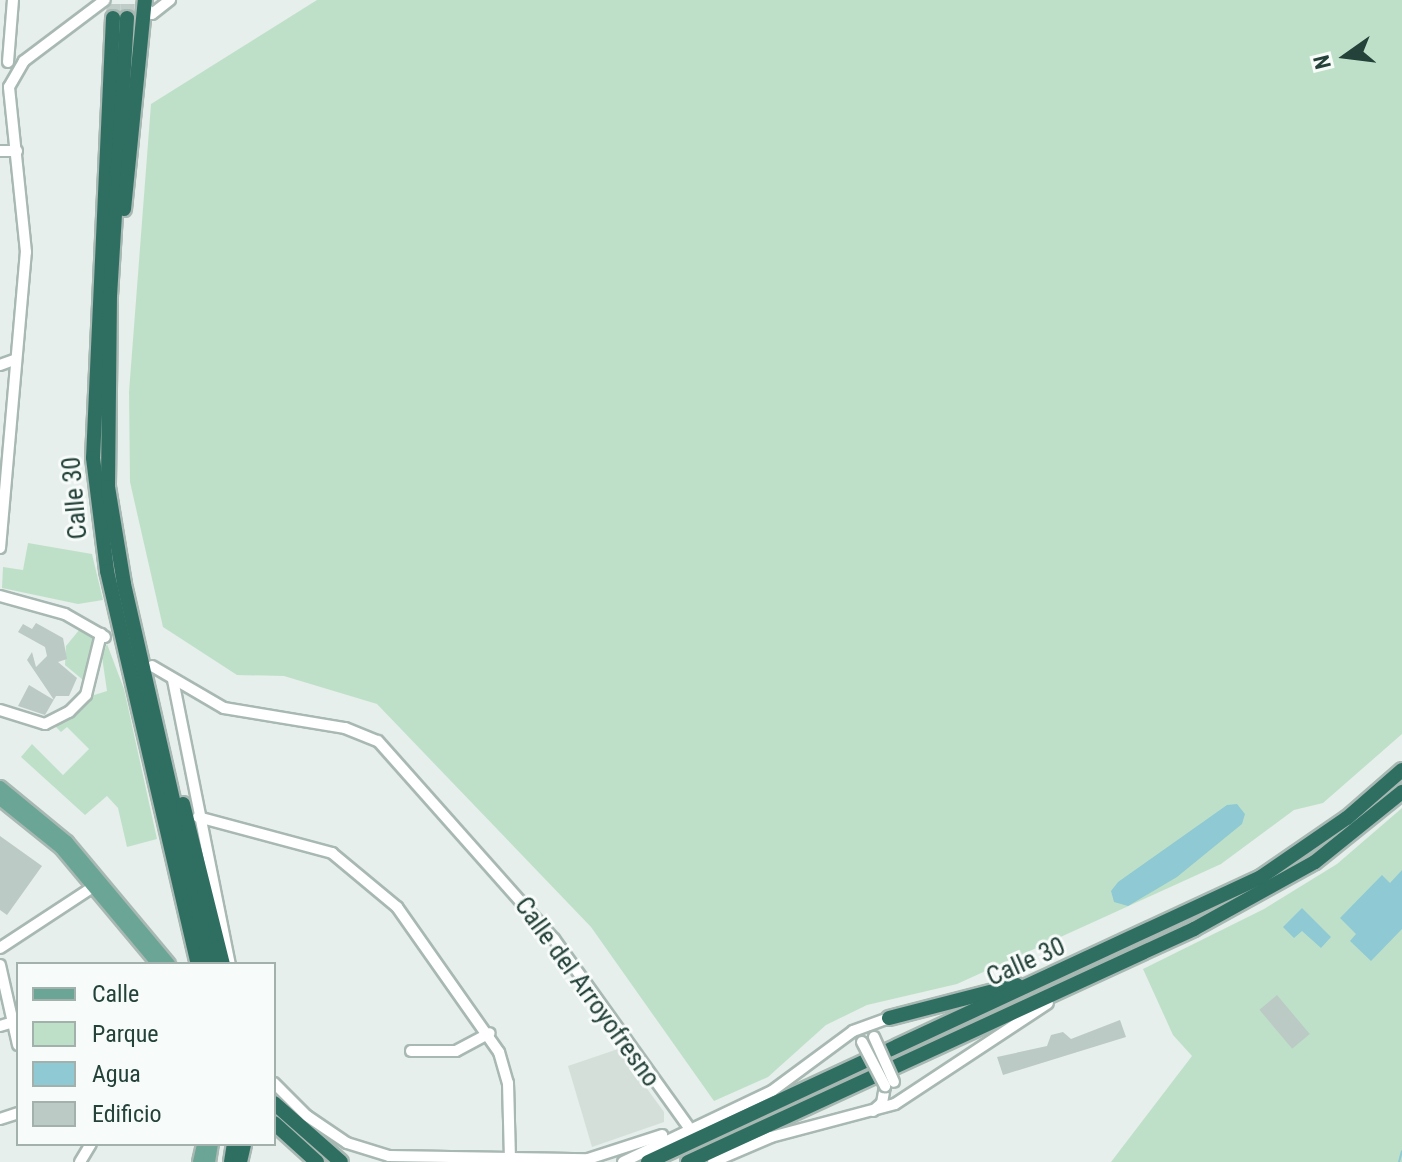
<!DOCTYPE html>
<html>
<head>
<meta charset="utf-8">
<style>
  body { margin:0 }
  #map { position:relative; width:1402px; height:1162px; overflow:hidden; background:#e6efeb; font-family:"Roboto Condensed",sans-serif }
  div>[style] { position:absolute }
  .built>* { inset:0; background:#d4dfda }
  .green>* { inset:0; background:#bfe0c8 }
  .water>* { inset:0; background:#8ec9d4 }
  .stream>* { height:2px; margin:-1px; padding:0 1px; transform-origin:1px; border-radius:1px; background:#8ec9d4 }
  .building>* { inset:0; background:#bbcac4; transform-origin:0 0 }
  .highway-tunnel>* { height:14px; margin-top:-7px; transform-origin:0; background:repeating-linear-gradient(90deg,#bfccc8 0 14px,transparent 0 21px) }
  .roads { filter:drop-shadow(2px 0 #a8b8b2) drop-shadow(-2px 0 #a8b8b2) drop-shadow(0 2px #a8b8b2) drop-shadow(0 -2px #a8b8b2) }
  .minor>* { height:10px; margin:-5px; padding:0 5px; transform-origin:5px; border-radius:5px; background:#fff }
  .major>* { height:12px; margin:-6px; padding:0 6px; transform-origin:6px; border-radius:6px; background:#6aa596 }
  .highway>* { height:14px; margin:-7px; padding:0 7px; transform-origin:7px; border-radius:7px; background:#2f6f62 }
  .bridges { filter:drop-shadow(2px 0 #a8b8b2) drop-shadow(-2px 0 #a8b8b2) drop-shadow(0 2px #a8b8b2) drop-shadow(0 -2px #a8b8b2) }
  .minor-bridge>* { height:10px; margin:-5px; padding:0 5px; transform-origin:5px; border-radius:5px; background:#fff }
  span { translate:-50% -50%; white-space:nowrap; text-align:center; line-height:1.15; -webkit-text-stroke:6px #f7fbf9; paint-order:stroke }
  .street-label { font-size:26px; color:#24423a }
  .legend { position:absolute; left:16px; top:962px; width:260px; height:184px; box-sizing:border-box; background:#f7fbf9; border:2px solid #a3b1ad; margin:0; padding:10px 14px; list-style:none; font-size:24px; color:#24423a }
  .legend li { display:flex; align-items:center; gap:16px; height:40px }
  .legend b { width:40px; border:2px solid #a3b1ad }
  .north { position:absolute; left:1306px; top:16px; width:80px; height:80px; -webkit-text-stroke:6px #f7fbf9; paint-order:stroke; rotate:256deg; font-size:22px; font-weight:700; line-height:32px; text-align:center; color:#24423a }
  .north::after { content:''; display:block; margin:auto; width:28px; height:36px; background:#24423a; clip-path:polygon(50% 0,100% 100%,50% 72%,0 100%) }
</style>
</head>
<body>
<div id="map">
  <div class="built">
    <i style="clip-path:polygon(618px 1049px,664px 1112px,664px 1122px,592px 1147px,568px 1066px)"></i>
  </div>
  <div class="green">
    <i style="clip-path:polygon(317px 0,1402px 0,1402px 734px,1323px 803px,1294px 810px,1221px 864px,957px 984px,867px 1005px,826px 1025px,768px 1077px,714px 1101px,591px 927px,377px 704px,284px 676px,237px 675px,163px 627px,130px 482px,129px 392px,151px 104px)"></i>
    <i style="clip-path:polygon(28px 543px,92px 554px,103px 600px,78px 604px,2px 588px,3px 567px,23px 570px)"></i>
    <i style="clip-path:polygon(80px 629px,93px 638px,83px 680px,65px 665px,66px 646px)"></i>
    <i style="clip-path:polygon(107px 644px,124px 689px,157px 839px,127px 847px,118px 808px,107px 796px,85px 815px,21px 757px,32px 744px,63px 775px,89px 749px,67px 727px,61px 732px,56px 727px,91px 696px,107px 691px,102px 657px)"></i>
    <i style="clip-path:polygon(1402px 808px,1402px 1162px,1111px 1162px,1192px 1056px,1173px 1035px,1143px 969px,1264px 909px,1337px 864px)"></i>
  </div>
  <div class="water">
    <i style="clip-path:polygon(1237px 804px,1245px 814px,1242px 824px,1177px 877px,1128px 906px,1114px 902px,1111px 891px,1118px 882px,1227px 805px)"></i>
    <i style="clip-path:polygon(1402px 870px,1402px 929px,1371px 961px,1350px 941px,1356px 934px,1340px 918px,1382px 875px,1390px 883px)"></i>
    <i style="clip-path:polygon(1302px 908px,1331px 937px,1321px 948px,1302px 931px,1294px 938px,1283px 927px)"></i>
  </div>
  <div class="stream">
    <i style="left:1399px;top:1162px;width:11px;rotate:-75deg"></i>
  </div>
  <div class="building">
    <i style="clip-path:polygon(36px 623px,63px 638px,67px 659px,58px 662px,77px 678px,69px 696px,56px 696px,45px 715px,18px 706px,29px 685px,54px 700px,27px 660px,32px 652px,36px 667px,47px 656px,45px 647px,18px 632px,23px 624px,32px 629px)"></i>
    <i style="clip-path:polygon(0 836px,42px 866px,7px 915px,0 910px)"></i>
    <i style="left:1277px;top:995px;width:51px;height:23px;rotate:50deg"></i>
    <i style="clip-path:polygon(1120px 1020px,1126px 1037px,1003px 1075px,997px 1057px,1047px 1046px,1051px 1035px,1063px 1032px,1071px 1039px)"></i>
  </div>
  <div class="highway-tunnel">
    <i style="left:113px;top:18px;width:18px;rotate:-87deg"></i>
    <i style="left:127px;top:18px;width:18px;rotate:-87deg"></i>
  </div>
  <div class="roads">
    <div class="minor">
      <i style="left:144px;top:6px;width:11px;rotate:45deg"></i>
      <i style="left:152px;top:14px;width:23px;rotate:-38deg"></i>
      <i style="left:8px;top:62px;width:62px;rotate:-85.4deg"></i>
      <i style="left:0;top:151px;width:17px"></i>
      <i style="left:0;top:365px;width:15px;rotate:-20deg"></i>
      <i style="left:0;top:548px;width:297px;rotate:-85deg"></i>
      <i style="left:26px;top:252px;width:166px;rotate:-95.9deg"></i>
      <i style="left:9px;top:87px;width:30px;rotate:-60deg"></i>
      <i style="left:24px;top:61px;width:101px;rotate:-37deg"></i>
      <i style="left:0;top:596px;width:67px;rotate:15.5deg"></i>
      <i style="left:65px;top:614px;width:46px;rotate:29.9deg"></i>
      <i style="left:152px;top:666px;width:83px;rotate:30.3deg"></i>
      <i style="left:224px;top:708px;width:123px;rotate:9.4deg"></i>
      <i style="left:345px;top:728px;width:35px;rotate:22deg"></i>
      <i style="left:378px;top:741px;width:265px;rotate:48.4deg"></i>
      <i style="left:554px;top:939px;width:229px;rotate:54.4deg"></i>
      <i style="left:173px;top:680px;width:290px;rotate:78.7deg"></i>
      <i style="left:0;top:710px;width:47px;rotate:17.3deg"></i>
      <i style="left:45px;top:724px;width:27px;rotate:-27deg"></i>
      <i style="left:69px;top:712px;width:24px;rotate:-45deg"></i>
      <i style="left:86px;top:695px;width:63px;rotate:-76.2deg"></i>
      <i style="left:198px;top:817px;width:139px;rotate:15deg"></i>
      <i style="left:332px;top:853px;width:85px;rotate:39.7deg"></i>
      <i style="left:397px;top:907px;width:177px;rotate:54.9deg"></i>
      <i style="left:499px;top:1052px;width:32px;rotate:74deg"></i>
      <i style="left:508px;top:1083px;width:76px;rotate:88.5deg"></i>
      <i style="left:0;top:948px;width:111px;rotate:-33.3deg"></i>
      <i style="left:0;top:965px;width:82px;rotate:77.3deg"></i>
      <i style="left:0;top:1026px;width:14px;rotate:-17deg"></i>
      <i style="left:411px;top:1051px;width:45px"></i>
      <i style="left:456px;top:1051px;width:38px;rotate:-28deg"></i>
      <i style="left:274px;top:1083px;width:47px;rotate:45deg"></i>
      <i style="left:307px;top:1116px;width:48px;rotate:34deg"></i>
      <i style="left:347px;top:1143px;width:44px;rotate:17.2deg"></i>
      <i style="left:389px;top:1156px;width:199px;rotate:0.9deg"></i>
      <i style="left:588px;top:1159px;width:78px;rotate:-18deg"></i>
      <i style="left:873px;top:1111px;width:12px;rotate:-42deg"></i>
      <i style="left:882px;top:1103px;width:17px;rotate:-80deg"></i>
      <i style="left:0;top:1119px;width:19px;rotate:-18deg"></i>
      <i style="left:80px;top:1162px;width:21px;rotate:-59deg"></i>
      <i style="left:623px;top:1162px;width:165px;rotate:-25.5deg"></i>
      <i style="left:772px;top:1091px;width:101px;rotate:-36.5deg"></i>
      <i style="left:853px;top:1031px;width:38px;rotate:-20deg"></i>
      <i style="left:713px;top:1162px;width:63px;rotate:-23.3deg"></i>
      <i style="left:771px;top:1137px;width:128px;rotate:-14.9deg"></i>
      <i style="left:895px;top:1104px;width:183px;rotate:-33.4deg"></i>
    </div>
    <div class="major">
      <i style="left:0;top:787px;width:87px;rotate:39.4deg"></i>
      <i style="left:67px;top:842px;width:159px;rotate:50.1deg"></i>
      <i style="left:0;top:799px;width:78px;rotate:38.8deg"></i>
      <i style="left:61px;top:848px;width:151px;rotate:50.1deg"></i>
      <i style="left:199px;top:1162px;width:18px;rotate:-77deg"></i>
      <i style="left:209px;top:1162px;width:18px;rotate:-81deg"></i>
    </div>
    <div class="highway">
      <i style="left:113px;top:18px;width:440px;rotate:92.6deg"></i>
      <i style="left:93px;top:458px;width:114px;rotate:82.9deg"></i>
      <i style="left:107px;top:571px;width:403px;rotate:77deg"></i>
      <i style="left:127px;top:18px;width:277px;rotate:93.5deg"></i>
      <i style="left:110px;top:294px;width:193px;rotate:90.6deg"></i>
      <i style="left:108px;top:487px;width:98px;rotate:80.6deg"></i>
      <i style="left:124px;top:584px;width:390px;rotate:77.2deg"></i>
      <i style="left:124px;top:209px;width:210px;rotate:-84.3deg"></i>
      <i style="left:183px;top:804px;width:165px;rotate:76deg"></i>
      <i style="left:889px;top:1018px;width:132px;rotate:-14.5deg"></i>
      <i style="left:274px;top:1103px;width:89px;rotate:41.4deg"></i>
      <i style="left:274px;top:1123px;width:58px;rotate:42.2deg"></i>
      <i style="left:231px;top:1162px;width:18px;rotate:-81deg"></i>
      <i style="left:240px;top:1162px;width:18px;rotate:-77deg"></i>
      <i style="left:648px;top:1162px;width:676px;rotate:-24.93deg"></i>
      <i style="left:1261px;top:877px;width:104px;rotate:-34.5deg"></i>
      <i style="left:1347px;top:818px;width:73px;rotate:-41.1deg"></i>
      <i style="left:688px;top:1162px;width:557px;rotate:-24.72deg"></i>
      <i style="left:1194px;top:929px;width:138px;rotate:-29deg"></i>
      <i style="left:1315px;top:862px;width:112px;rotate:-38.8deg"></i>
    </div>
  </div>
  <div class="bridges">
    <div class="minor-bridge">
      <i style="left:874px;top:1037px;width:49px;rotate:66deg"></i>
      <i style="left:862px;top:1042px;width:50px;rotate:62.4deg"></i>
    </div>
  </div>
  <div class="street-label">
    <span style="left:75px;top:498px;rotate:-95deg">Calle 30</span>
    <span style="left:1026px;top:962px;rotate:-24deg">Calle 30</span>
    <span style="left:587px;top:992px;rotate:54deg">Calle del Arroyofresno</span>
  </div>
  <ul class="legend">
  <li><b style="height:10px;background:#6aa596"></b>Calle</li>
  <li><b style="height:22px;background:#bfe0c8"></b>Parque</li>
  <li><b style="height:22px;background:#8ec9d4"></b>Agua</li>
  <li><b style="height:22px;background:#bbcac4"></b>Edificio</li>
  </ul>
  <div class="north">N</div>
</div>
</body>
</html>
